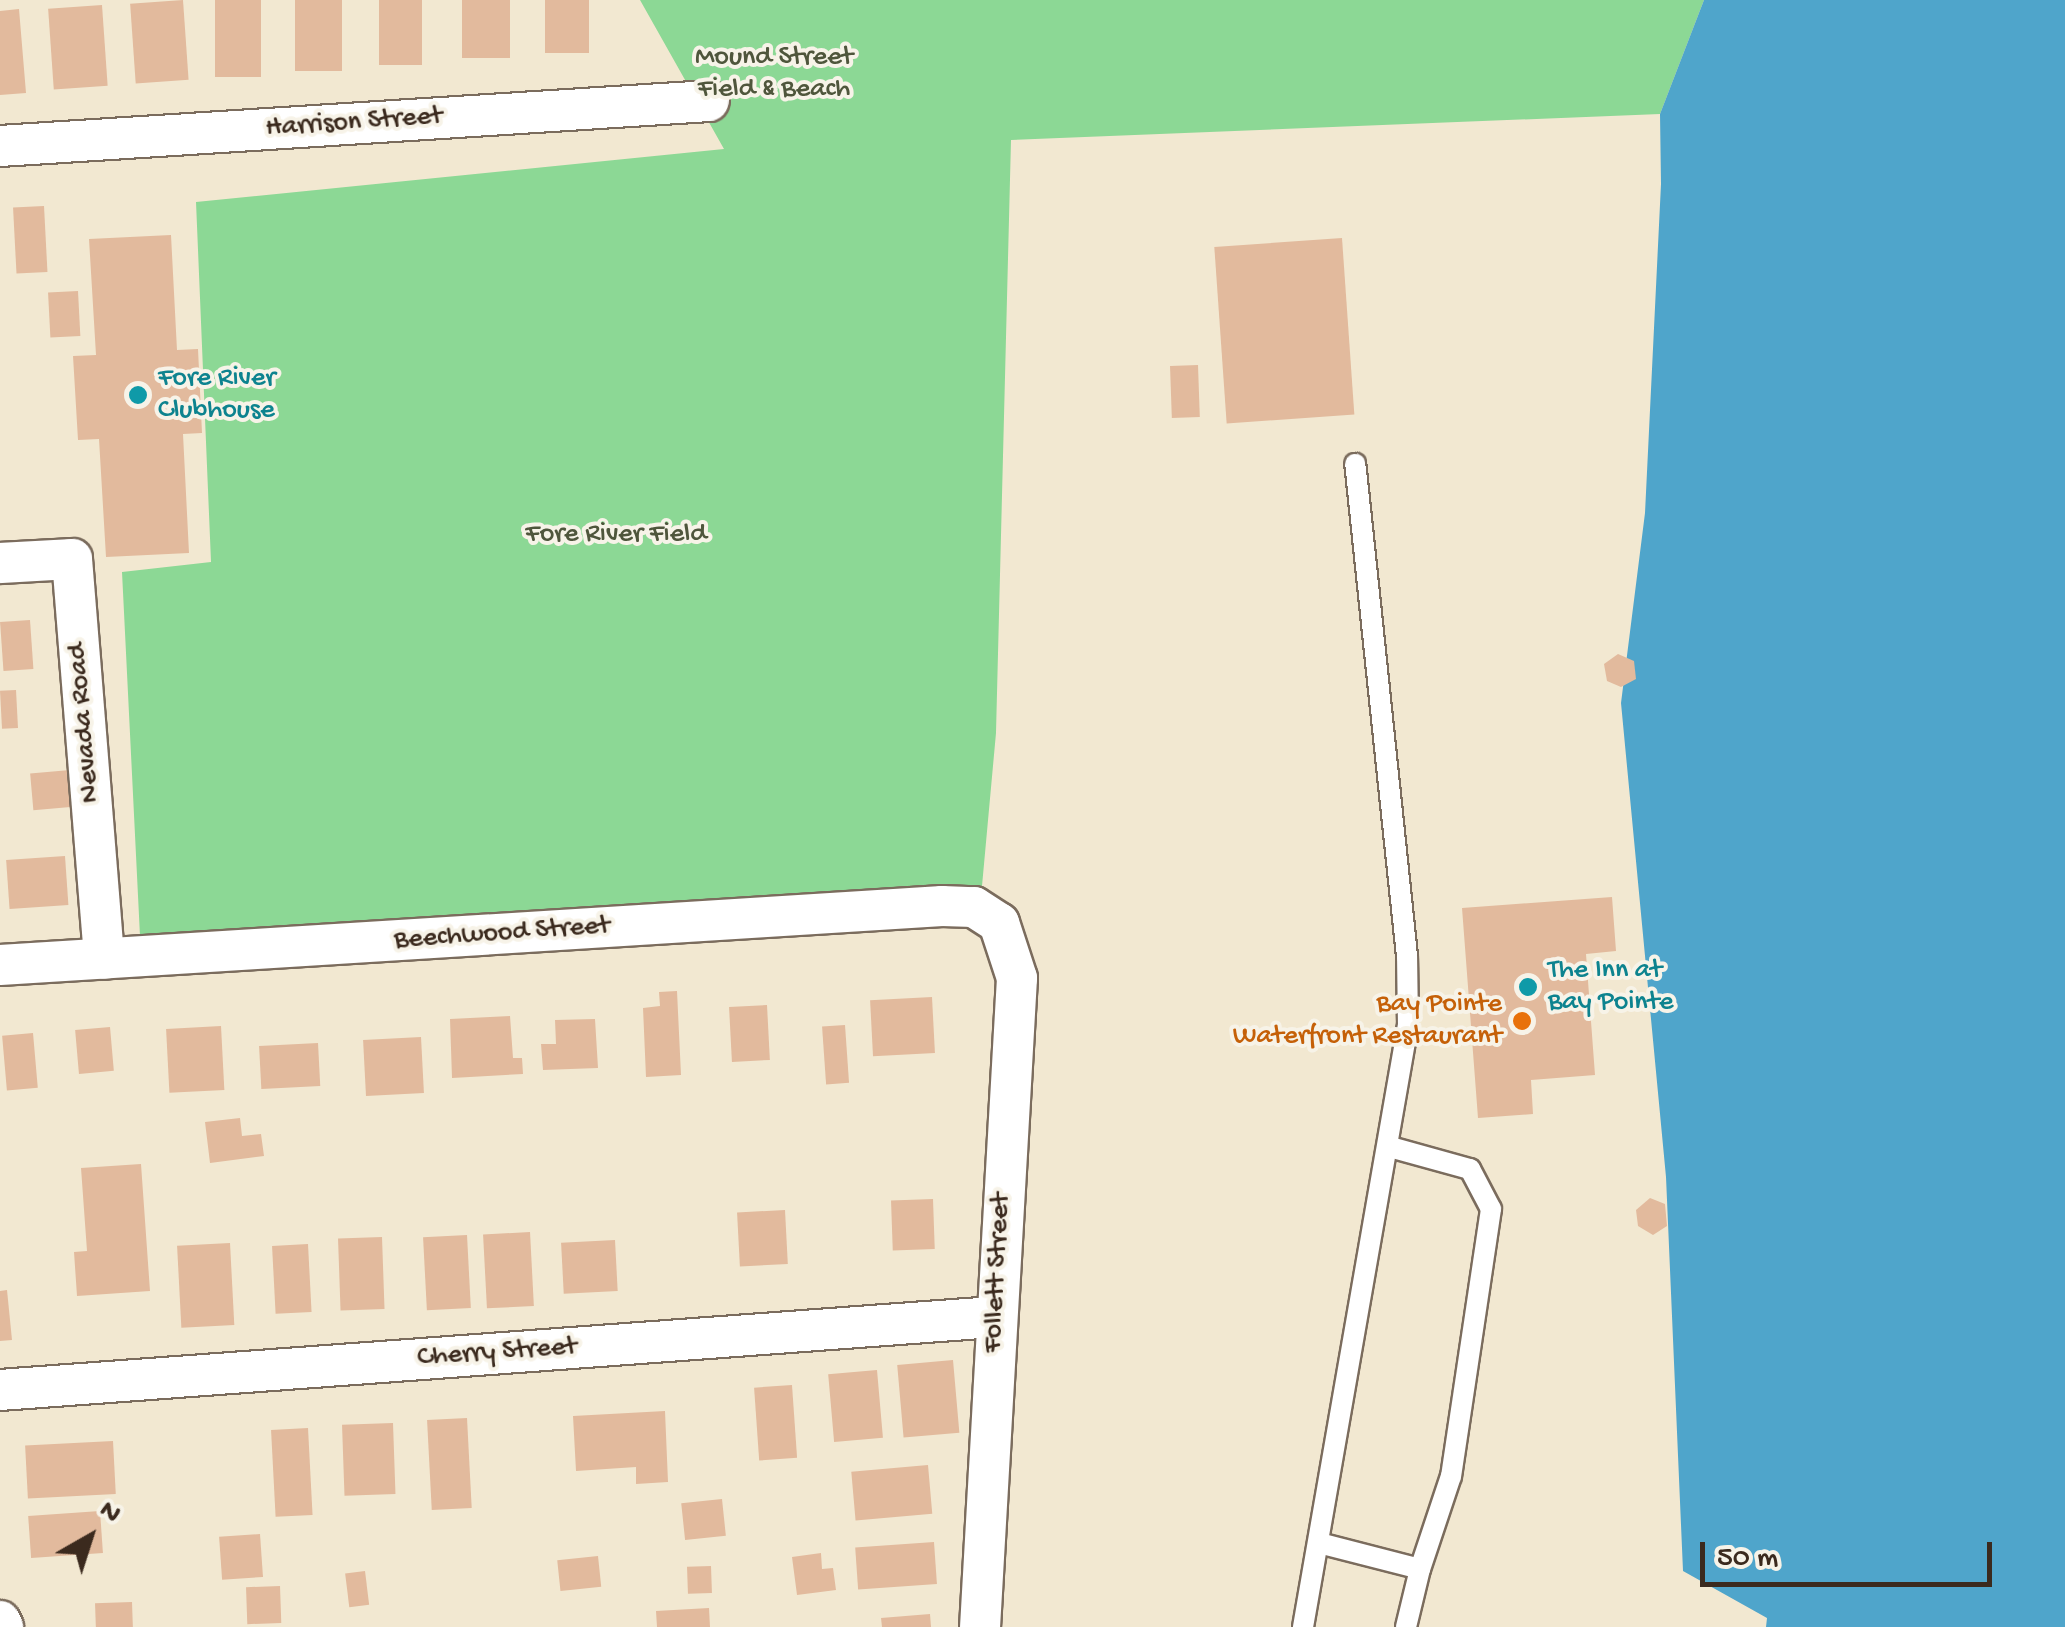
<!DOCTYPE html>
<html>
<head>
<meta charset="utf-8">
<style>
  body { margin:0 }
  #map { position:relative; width:2065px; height:1627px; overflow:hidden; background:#f2e8d1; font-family:"Gochi Hand",sans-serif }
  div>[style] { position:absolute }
  .green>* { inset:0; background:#8cd895 }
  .water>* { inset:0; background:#4fa5cb }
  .building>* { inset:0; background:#e2ba9d; transform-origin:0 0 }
  .roads { filter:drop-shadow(2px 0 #7b6c5d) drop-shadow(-2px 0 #7b6c5d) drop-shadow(0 2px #7b6c5d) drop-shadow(0 -2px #7b6c5d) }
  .lane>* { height:20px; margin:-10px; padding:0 10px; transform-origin:10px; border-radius:10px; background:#fff }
  .street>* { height:40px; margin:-20px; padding:0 20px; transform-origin:20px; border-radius:20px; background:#fff }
  .dots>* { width:28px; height:28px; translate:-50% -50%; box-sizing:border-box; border:5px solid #f7f3e8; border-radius:50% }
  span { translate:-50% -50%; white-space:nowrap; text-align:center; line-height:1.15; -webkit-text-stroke:8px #f7f3e8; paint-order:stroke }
  .park-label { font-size:28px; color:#4f563c }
  .street-label { font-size:28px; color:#3b2a1e }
  .culture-label { font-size:28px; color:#0d838f }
  .left { translate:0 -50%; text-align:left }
  .food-label { font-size:28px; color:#c56008 }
  .right { translate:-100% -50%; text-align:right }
  .north { position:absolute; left:40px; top:1487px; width:100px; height:100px; -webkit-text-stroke:8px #f7f3e8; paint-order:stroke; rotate:39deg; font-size:28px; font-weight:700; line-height:40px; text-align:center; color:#3b2a1e }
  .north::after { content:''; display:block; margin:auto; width:35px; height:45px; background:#3b2a1e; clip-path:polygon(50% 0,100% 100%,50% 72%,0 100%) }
  .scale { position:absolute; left:1700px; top:1542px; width:292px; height:45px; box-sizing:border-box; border:5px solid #3b2a1e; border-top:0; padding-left:12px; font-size:30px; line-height:35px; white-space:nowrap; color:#3b2a1e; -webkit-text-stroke:8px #f7f3e8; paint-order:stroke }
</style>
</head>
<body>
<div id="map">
  <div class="green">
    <i style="clip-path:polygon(640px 0,1704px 0,1660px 114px,1011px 140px,996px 733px,982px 886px,140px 936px,122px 572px,211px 562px,196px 202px,724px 149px)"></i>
  </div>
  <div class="water">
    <i style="clip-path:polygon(1704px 0,2065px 0,2065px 1627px,1766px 1627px,1767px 1618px,1683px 1571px,1666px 1177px,1621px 703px,1645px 513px,1661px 184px,1660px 114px)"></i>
  </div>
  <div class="building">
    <i style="left:183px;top:0;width:80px;height:53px;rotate:86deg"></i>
    <i style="left:215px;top:0;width:46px;height:77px"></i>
    <i style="left:295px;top:0;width:47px;height:71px"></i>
    <i style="left:379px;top:0;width:43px;height:65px"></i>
    <i style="left:462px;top:0;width:48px;height:58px"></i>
    <i style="left:545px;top:0;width:44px;height:53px"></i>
    <i style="left:102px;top:5px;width:81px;height:54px;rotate:86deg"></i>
    <i style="clip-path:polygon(19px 9px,26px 93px,0 95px,0 11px)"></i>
    <i style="left:44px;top:206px;width:66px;height:31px;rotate:87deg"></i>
    <i style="clip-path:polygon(171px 235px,177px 350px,198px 349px,202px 433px,183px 434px,189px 553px,106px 557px,99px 439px,78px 440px,73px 356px,96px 355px,89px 239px)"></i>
    <i style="left:1342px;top:238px;width:177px;height:128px;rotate:86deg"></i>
    <i style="left:78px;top:291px;width:45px;height:30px;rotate:87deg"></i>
    <i style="left:1198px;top:365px;width:52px;height:28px;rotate:88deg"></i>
    <i style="left:30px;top:620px;width:49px;height:30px;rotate:86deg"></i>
    <i style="clip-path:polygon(1618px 654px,1634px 661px,1636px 679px,1621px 687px,1607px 681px,1604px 664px)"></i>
    <i style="left:16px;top:690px;width:38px;height:16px;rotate:87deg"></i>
    <i style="left:70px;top:770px;width:37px;height:40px;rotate:85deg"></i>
    <i style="left:65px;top:856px;width:49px;height:59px;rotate:86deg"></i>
    <i style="clip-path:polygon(1612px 897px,1616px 951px,1586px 954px,1595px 1075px,1531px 1080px,1533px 1114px,1478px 1118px,1462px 908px)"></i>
    <i style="clip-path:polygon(677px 991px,681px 1075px,646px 1077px,643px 1008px,660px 1006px,659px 992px)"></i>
    <i style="left:932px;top:997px;width:56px;height:62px;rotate:87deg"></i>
    <i style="left:767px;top:1005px;width:55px;height:38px;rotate:87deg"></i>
    <i style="clip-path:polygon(510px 1016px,513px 1058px,522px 1058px,523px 1074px,452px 1078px,450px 1019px)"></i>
    <i style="clip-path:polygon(595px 1019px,598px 1068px,543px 1070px,541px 1044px,556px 1044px,555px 1020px)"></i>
    <i style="left:845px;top:1025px;width:58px;height:23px;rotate:86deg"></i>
    <i style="left:221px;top:1026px;width:64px;height:55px;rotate:87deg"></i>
    <i style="left:110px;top:1027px;width:44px;height:35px;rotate:85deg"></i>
    <i style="left:33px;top:1033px;width:55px;height:31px;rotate:85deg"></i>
    <i style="left:421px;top:1037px;width:56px;height:58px;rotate:87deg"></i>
    <i style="left:318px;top:1043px;width:43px;height:59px;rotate:87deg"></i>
    <i style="clip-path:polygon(240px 1118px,242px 1136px,261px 1134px,264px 1156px,210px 1163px,205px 1122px)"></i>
    <i style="clip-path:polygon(141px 1164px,150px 1291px,77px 1296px,74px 1252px,87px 1251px,81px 1168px)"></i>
    <i style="clip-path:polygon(1650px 1198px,1665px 1204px,1667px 1226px,1653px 1235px,1638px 1226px,1636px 1210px)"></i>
    <i style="left:933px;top:1199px;width:50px;height:42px;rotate:88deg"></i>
    <i style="left:785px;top:1210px;width:54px;height:48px;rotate:87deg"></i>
    <i style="left:530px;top:1232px;width:74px;height:47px;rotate:87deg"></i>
    <i style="left:467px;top:1235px;width:73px;height:44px;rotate:87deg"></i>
    <i style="left:382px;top:1237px;width:72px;height:44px;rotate:88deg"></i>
    <i style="left:615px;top:1240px;width:51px;height:54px;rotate:87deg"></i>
    <i style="left:230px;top:1243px;width:82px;height:53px;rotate:87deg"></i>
    <i style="left:308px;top:1244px;width:68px;height:36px;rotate:87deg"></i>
    <i style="clip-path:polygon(7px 1290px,12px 1340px,0 1341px,0 1291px)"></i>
    <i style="left:953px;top:1360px;width:73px;height:56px;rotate:85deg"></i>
    <i style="left:877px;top:1370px;width:68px;height:49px;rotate:85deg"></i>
    <i style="left:792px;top:1385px;width:73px;height:38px;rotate:86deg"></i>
    <i style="clip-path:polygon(665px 1411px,668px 1482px,636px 1484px,636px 1467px,576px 1471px,573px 1416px)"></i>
    <i style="left:467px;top:1418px;width:90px;height:40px;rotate:87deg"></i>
    <i style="left:393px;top:1423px;width:71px;height:51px;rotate:88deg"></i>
    <i style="left:308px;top:1428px;width:87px;height:37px;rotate:87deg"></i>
    <i style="left:113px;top:1441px;width:53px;height:88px;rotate:87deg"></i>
    <i style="left:928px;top:1465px;width:49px;height:77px;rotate:85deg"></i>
    <i style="left:722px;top:1499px;width:37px;height:41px;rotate:84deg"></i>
    <i style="left:100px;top:1511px;width:42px;height:72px;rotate:86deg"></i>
    <i style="left:260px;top:1534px;width:43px;height:41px;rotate:86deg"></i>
    <i style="left:934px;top:1542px;width:42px;height:79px;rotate:86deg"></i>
    <i style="clip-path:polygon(821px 1553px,822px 1569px,833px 1568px,836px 1590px,797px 1595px,792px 1557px)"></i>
    <i style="left:598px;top:1556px;width:31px;height:41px;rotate:84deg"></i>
    <i style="left:711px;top:1566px;width:27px;height:24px;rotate:88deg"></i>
    <i style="left:365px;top:1571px;width:34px;height:20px;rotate:83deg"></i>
    <i style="left:280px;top:1586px;width:37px;height:34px;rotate:88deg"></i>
    <i style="left:132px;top:1602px;width:25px;height:37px;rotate:88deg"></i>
    <i style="clip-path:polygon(709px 1608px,710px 1627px,657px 1627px,656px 1611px)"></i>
    <i style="clip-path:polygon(930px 1614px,931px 1627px,882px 1627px,881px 1618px)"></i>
  </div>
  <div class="roads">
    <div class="lane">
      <i style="left:1390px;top:1147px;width:83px;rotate:15.4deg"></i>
      <i style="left:1470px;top:1169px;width:45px;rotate:62.3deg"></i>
      <i style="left:1491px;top:1209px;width:270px;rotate:98.5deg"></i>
      <i style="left:1451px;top:1476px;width:98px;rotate:108.4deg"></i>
      <i style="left:1319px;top:1543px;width:104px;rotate:14.4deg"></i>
      <i style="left:1420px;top:1569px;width:60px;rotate:103.6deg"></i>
      <i style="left:1303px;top:1627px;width:611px;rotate:-80.11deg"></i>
      <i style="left:1408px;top:1025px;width:69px;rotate:-90.8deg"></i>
      <i style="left:1407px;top:956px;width:495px;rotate:-96deg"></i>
    </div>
    <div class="street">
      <i style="left:0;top:146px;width:710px;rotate:-3.63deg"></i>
      <i style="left:0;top:563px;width:72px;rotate:-3.2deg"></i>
      <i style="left:72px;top:559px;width:401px;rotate:85.4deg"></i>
      <i style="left:0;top:965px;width:944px;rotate:-3.58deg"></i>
      <i style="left:942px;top:906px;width:32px;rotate:2deg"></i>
      <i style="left:974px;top:907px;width:30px;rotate:33deg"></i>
      <i style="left:999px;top:923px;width:58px;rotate:71.9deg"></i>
      <i style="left:1017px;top:978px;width:650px;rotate:93.26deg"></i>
      <i style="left:0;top:1390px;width:998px;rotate:-4.2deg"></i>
      <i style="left:0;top:1621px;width:7px;rotate:63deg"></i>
    </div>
  </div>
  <div class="dots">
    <i style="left:138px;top:395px;background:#0f9aa8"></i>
    <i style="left:1528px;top:987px;background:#0f9aa8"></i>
    <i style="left:1522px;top:1021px;background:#e8710a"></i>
  </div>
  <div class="park-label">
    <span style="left:774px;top:74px">Mound Street<br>Field &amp; Beach</span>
    <span style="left:616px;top:535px">Fore River Field</span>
  </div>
  <div class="street-label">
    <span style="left:354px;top:123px;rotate:-4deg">Harrison Street</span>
    <span style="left:85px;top:723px;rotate:-95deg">Nevada Road</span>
    <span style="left:502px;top:934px;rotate:-4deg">Beechwood Street</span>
    <span style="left:998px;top:1273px;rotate:-87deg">Follett Street</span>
    <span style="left:497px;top:1353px;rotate:-4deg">Cherry Street</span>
  </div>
  <div class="culture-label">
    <span class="left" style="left:158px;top:395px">Fore River<br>Clubhouse</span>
    <span class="left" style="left:1548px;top:987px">The Inn at<br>Bay Pointe</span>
  </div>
  <div class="food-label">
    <span class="right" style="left:1502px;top:1021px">Bay Pointe<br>Waterfront Restaurant</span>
  </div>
  <div class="north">N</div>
  <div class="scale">50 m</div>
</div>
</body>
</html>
